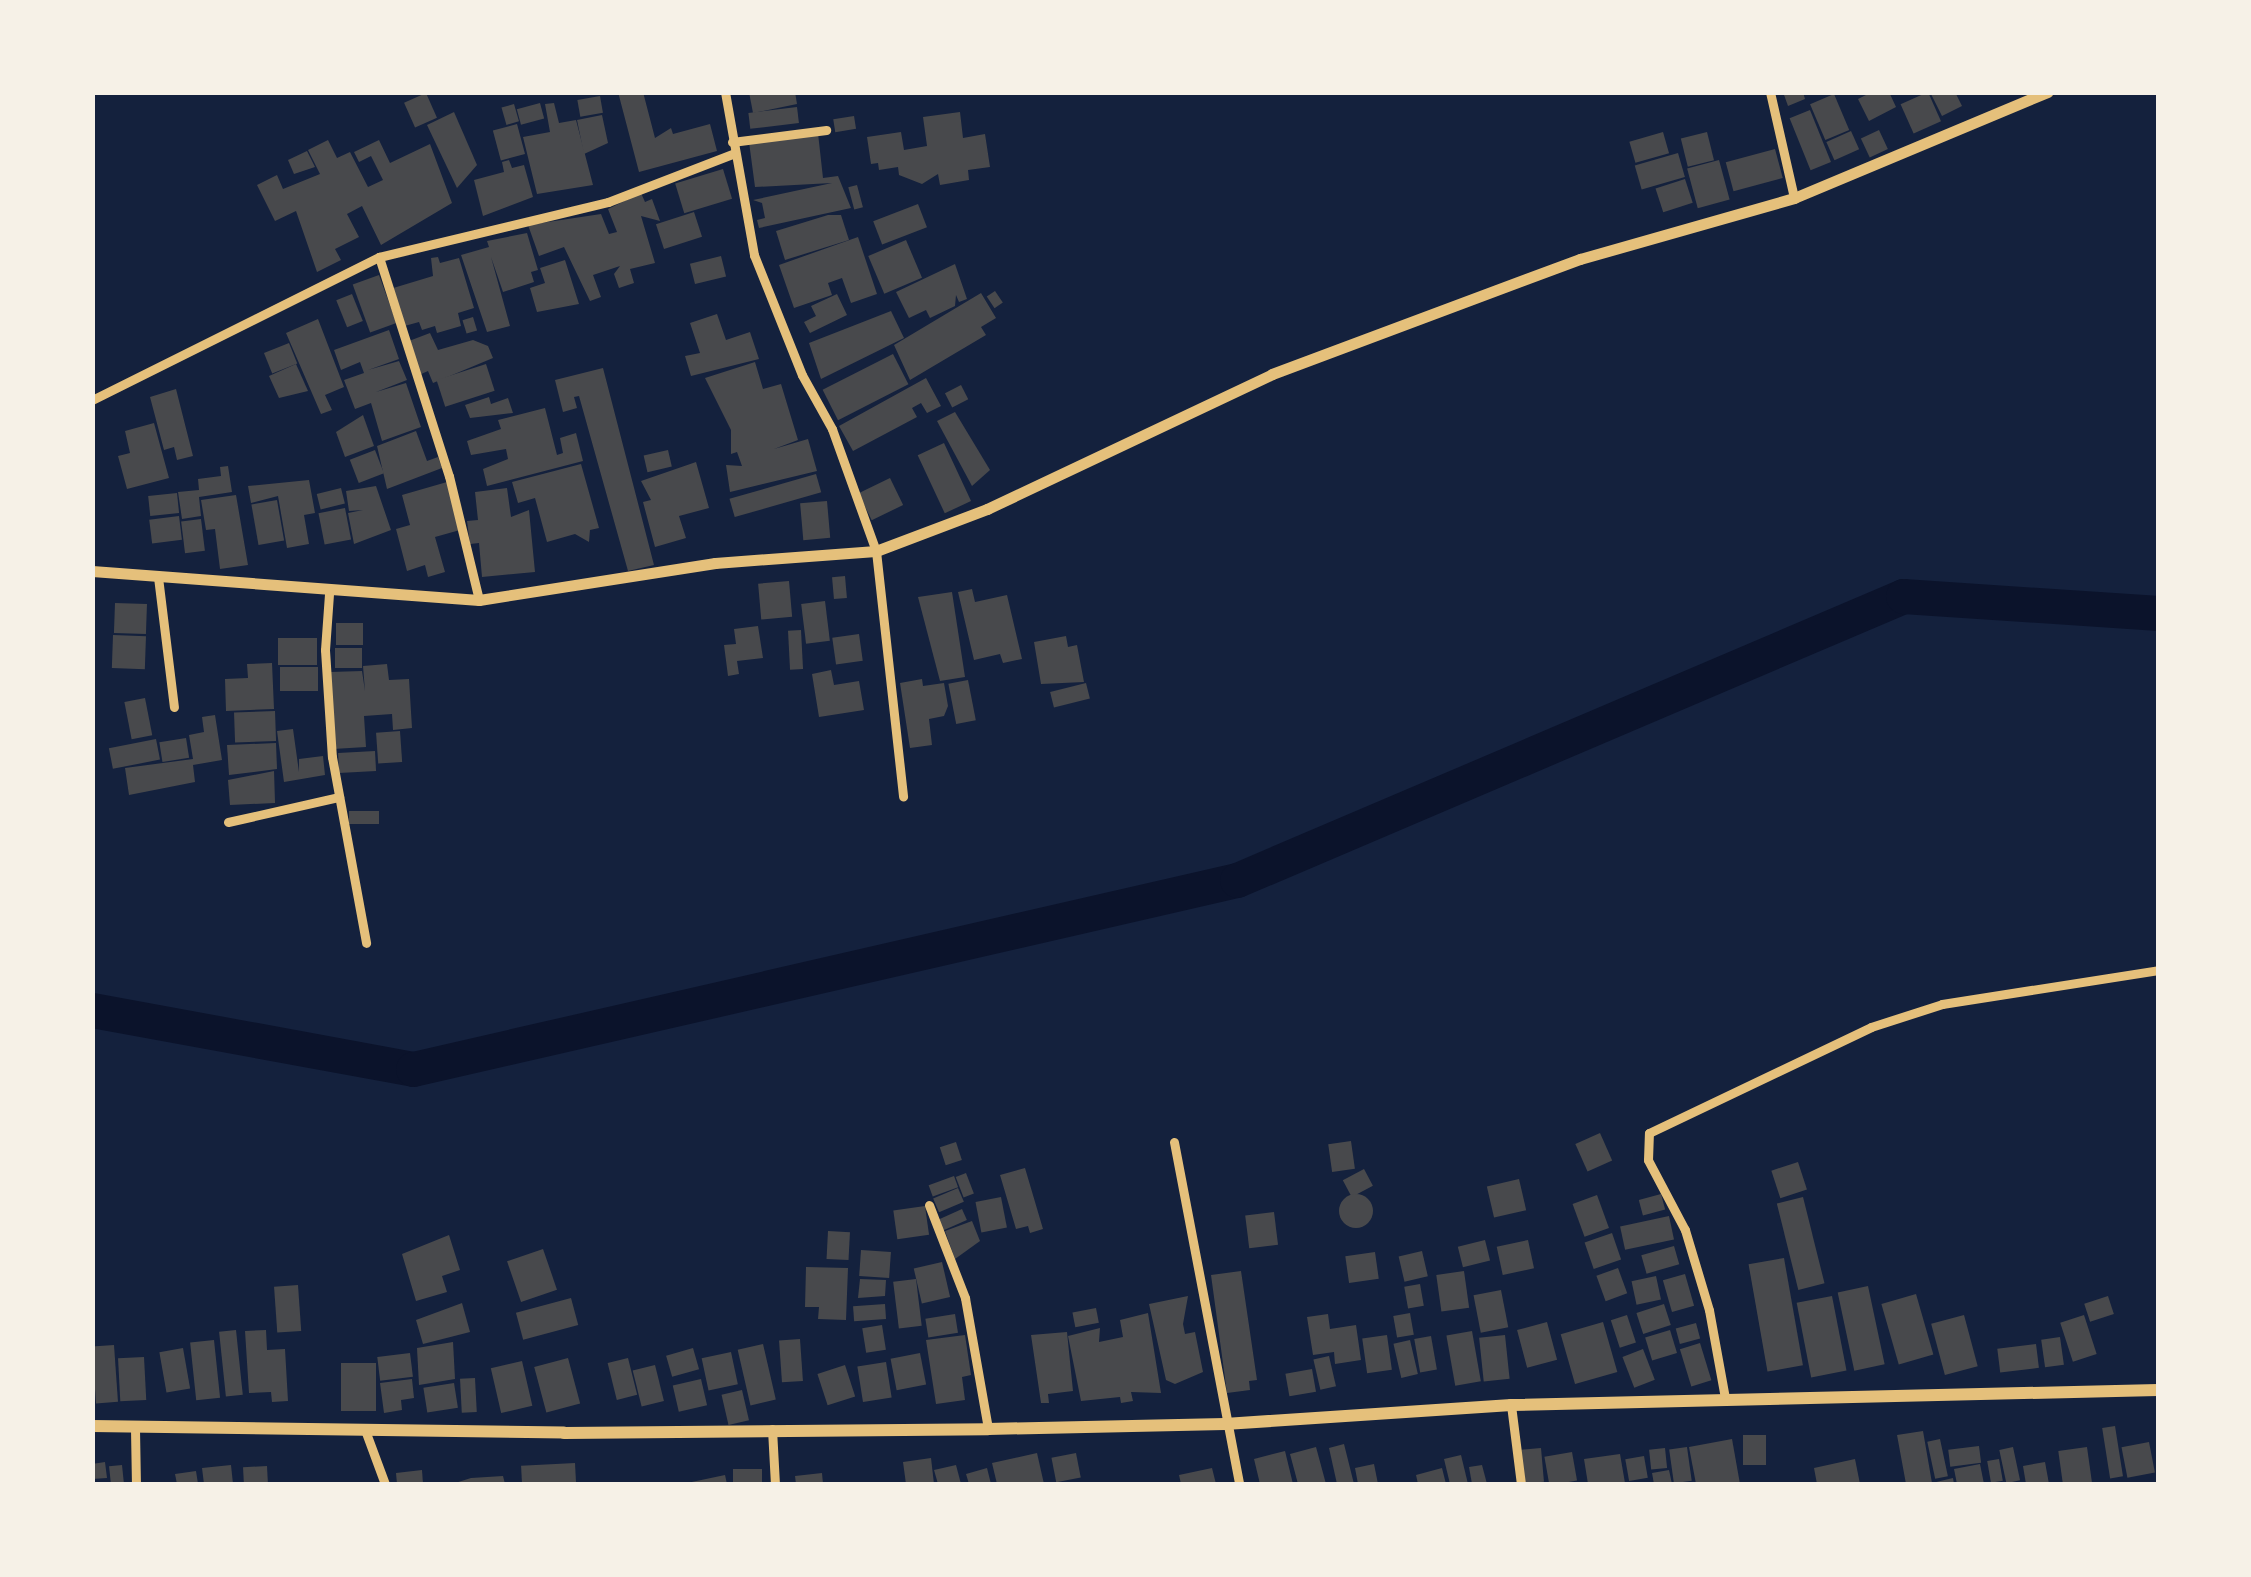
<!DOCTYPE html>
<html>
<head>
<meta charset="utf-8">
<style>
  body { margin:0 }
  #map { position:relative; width:2251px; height:1577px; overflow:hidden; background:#14213d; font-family:"Archivo Narrow",sans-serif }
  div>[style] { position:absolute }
  .river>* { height:35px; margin:-17.5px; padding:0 17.5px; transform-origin:17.5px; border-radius:17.5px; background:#0b132b }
  .building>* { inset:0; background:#48494c; transform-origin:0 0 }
  .round { border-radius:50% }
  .minor>* { height:9px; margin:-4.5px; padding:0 4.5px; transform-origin:4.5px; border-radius:4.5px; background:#e5c07b }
  .tertiary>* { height:11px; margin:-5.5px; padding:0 5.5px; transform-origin:5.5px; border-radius:5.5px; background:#e5c07b }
  .secondary>* { height:12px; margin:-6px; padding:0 6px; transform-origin:6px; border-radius:6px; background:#e5c07b }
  span { translate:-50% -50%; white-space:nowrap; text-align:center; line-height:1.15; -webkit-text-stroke:8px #f6f1e7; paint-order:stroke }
  .frame { position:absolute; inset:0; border:95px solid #f6f1e7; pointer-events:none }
</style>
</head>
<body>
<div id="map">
  <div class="river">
    <i style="left:92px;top:1010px;width:326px;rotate:10.4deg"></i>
    <i style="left:413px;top:1069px;width:845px;rotate:-12.92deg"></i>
    <i style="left:1237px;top:880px;width:724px;rotate:-23.09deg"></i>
    <i style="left:1903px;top:596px;width:256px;rotate:3.8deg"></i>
  </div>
  <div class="building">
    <i style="clip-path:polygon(618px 92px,643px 92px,655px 138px,671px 128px,673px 134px,710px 124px,717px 151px,639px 172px)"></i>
    <i style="clip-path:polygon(749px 92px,795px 92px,797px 104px,753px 113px)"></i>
    <i style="clip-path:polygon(1783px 92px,1803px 92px,1805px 99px,1788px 106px)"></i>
    <i style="clip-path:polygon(1872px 92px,1889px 92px,1896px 107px,1869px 121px,1858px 99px)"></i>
    <i style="left:1928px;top:92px;width:32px;height:30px;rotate:66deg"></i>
    <i style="clip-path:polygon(1930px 92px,1955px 92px,1962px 106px,1942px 116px)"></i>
    <i style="left:426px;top:93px;width:27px;height:24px;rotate:66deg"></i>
    <i style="left:1834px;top:94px;width:39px;height:26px;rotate:67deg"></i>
    <i style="left:600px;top:96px;width:17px;height:23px;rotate:80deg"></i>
    <i style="left:540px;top:103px;width:16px;height:24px;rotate:75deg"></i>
    <i style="clip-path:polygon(554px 103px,559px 123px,576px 120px,593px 185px,537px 194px,523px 137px,550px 132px,545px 104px)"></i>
    <i style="left:514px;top:104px;width:18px;height:13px;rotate:74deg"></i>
    <i style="left:797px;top:107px;width:16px;height:49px;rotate:83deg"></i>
    <i style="left:1810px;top:110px;width:56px;height:22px;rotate:68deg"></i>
    <i style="clip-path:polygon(454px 112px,477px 165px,457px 188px,427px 125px)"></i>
    <i style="clip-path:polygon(960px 112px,963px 138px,985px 134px,990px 167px,968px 170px,969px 180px,940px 185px,938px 174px,922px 184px,899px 175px,898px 167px,879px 170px,878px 163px,871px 164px,867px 137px,901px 132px,904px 150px,927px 146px,923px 117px)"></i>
    <i style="clip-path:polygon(602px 115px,608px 143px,584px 154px,577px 120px)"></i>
    <i style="left:854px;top:116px;width:13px;height:21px;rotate:81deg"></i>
    <i style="left:517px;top:124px;width:31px;height:25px;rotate:75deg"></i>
    <i style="left:1879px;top:130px;width:21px;height:20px;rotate:65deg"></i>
    <i style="left:1851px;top:131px;width:20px;height:27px;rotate:66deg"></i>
    <i style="left:1663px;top:132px;width:22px;height:35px;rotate:74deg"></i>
    <i style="left:1707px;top:132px;width:29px;height:27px;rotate:76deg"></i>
    <i style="clip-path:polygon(818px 133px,823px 178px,838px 176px,851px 208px,759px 228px,757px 220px,765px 218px,762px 203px,753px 200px,832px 183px,755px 187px,749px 142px)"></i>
    <i style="clip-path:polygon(328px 140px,337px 158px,350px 152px,368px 187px,383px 180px,371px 156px,359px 162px,354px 152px,379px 140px,390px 163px,430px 144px,452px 203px,381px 245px,362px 206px,347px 214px,359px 237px,335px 249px,341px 260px,317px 272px,296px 211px,275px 221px,257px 185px,277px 175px,283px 189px,320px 174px,308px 150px)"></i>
    <i style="left:1775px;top:149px;width:30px;height:51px;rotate:75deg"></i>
    <i style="clip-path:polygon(307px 151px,315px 167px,294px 174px,288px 160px)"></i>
    <i style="left:1678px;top:153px;width:25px;height:45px;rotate:74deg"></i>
    <i style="clip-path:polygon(509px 160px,512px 168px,524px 165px,533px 197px,483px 216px,474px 180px,504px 172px,502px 162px)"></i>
    <i style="left:1719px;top:160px;width:41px;height:33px;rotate:75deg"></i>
    <i style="left:723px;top:169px;width:31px;height:50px;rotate:73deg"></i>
    <i style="left:1685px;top:179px;width:25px;height:31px;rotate:72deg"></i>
    <i style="left:857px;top:185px;width:23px;height:9px;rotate:75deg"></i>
    <i style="clip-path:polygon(641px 193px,645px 202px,652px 199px,660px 221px,641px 216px,655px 263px,630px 269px,634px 283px,619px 288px,614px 274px,620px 266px,593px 275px,601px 297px,590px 301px,564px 247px,539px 256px,528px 225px,601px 214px,609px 234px,617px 232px,608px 209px)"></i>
    <i style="left:918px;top:204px;width:25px;height:48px;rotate:69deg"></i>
    <i style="left:694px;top:212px;width:26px;height:40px;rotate:72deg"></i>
    <i style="clip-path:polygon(828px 215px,841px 215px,849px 240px,785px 260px,776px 231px)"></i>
    <i style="clip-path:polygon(527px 233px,538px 270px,531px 272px,534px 282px,503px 292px,491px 257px,510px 326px,487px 332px,461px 255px,489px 247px,487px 241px)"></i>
    <i style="clip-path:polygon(858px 237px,877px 294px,851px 303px,842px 278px,828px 283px,832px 295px,794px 308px,779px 265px)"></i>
    <i style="left:906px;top:240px;width:41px;height:41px;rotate:67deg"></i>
    <i style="left:721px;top:256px;width:21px;height:32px;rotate:76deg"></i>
    <i style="clip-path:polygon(438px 257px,440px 263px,459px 258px,474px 308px,458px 313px,461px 326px,437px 333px,435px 326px,422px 330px,419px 322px,401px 327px,390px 289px,433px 276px,431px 258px)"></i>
    <i style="clip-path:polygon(565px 260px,579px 304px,537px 312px,530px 288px,545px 283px,540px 268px)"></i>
    <i style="clip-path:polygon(955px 264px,967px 299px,959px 302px,956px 295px,955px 306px,930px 318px,926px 310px,909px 318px,896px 292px)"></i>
    <i style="left:379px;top:275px;width:51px;height:28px;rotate:70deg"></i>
    <i style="left:995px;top:291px;width:14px;height:10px;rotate:56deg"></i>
    <i style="clip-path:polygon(981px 293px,996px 318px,981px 327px,986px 335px,910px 380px,894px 345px)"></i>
    <i style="left:352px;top:294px;width:29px;height:17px;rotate:68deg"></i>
    <i style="clip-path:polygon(837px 294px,847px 315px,810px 333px,804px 322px,816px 316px,811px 306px)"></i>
    <i style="clip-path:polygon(891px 311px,904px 338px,821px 379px,809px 343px)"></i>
    <i style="clip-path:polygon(717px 314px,726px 340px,750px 332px,759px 359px,691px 376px,685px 356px,700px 353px,690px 323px)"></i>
    <i style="left:473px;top:317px;width:14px;height:11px;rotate:73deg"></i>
    <i style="clip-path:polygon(318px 319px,344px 387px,325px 395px,332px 410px,321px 414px,286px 333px)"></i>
    <i style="clip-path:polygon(389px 330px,399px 359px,368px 370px,399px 361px,407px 380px,376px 392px,406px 383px,421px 427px,382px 441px,371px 403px,355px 409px,344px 380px,364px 373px,360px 362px,341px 370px,334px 350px)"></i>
    <i style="clip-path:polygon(430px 333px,438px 350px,473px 340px,488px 346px,493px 358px,433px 383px,428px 371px,419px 375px,409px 341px)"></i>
    <i style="left:289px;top:343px;width:22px;height:27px;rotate:68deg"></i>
    <i style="left:893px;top:354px;width:34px;height:79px;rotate:63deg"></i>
    <i style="clip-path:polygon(755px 362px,763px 389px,781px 384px,798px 440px,774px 449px,808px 439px,817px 471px,730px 492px,726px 465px,742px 466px,737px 452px,731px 454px,731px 430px,705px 378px)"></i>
    <i style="clip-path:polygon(296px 364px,308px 391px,279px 398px,269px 376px)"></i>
    <i style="left:486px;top:364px;width:28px;height:52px;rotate:72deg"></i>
    <i style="clip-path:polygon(603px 368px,654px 565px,628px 571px,579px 396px,574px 397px,577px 408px,563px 412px,555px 380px)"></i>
    <i style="clip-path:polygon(926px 378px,941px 406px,927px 413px,921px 403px,912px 408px,917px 417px,853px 451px,839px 426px)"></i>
    <i style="left:961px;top:385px;width:16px;height:18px;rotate:63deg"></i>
    <i style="clip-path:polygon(176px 389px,193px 456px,177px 460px,174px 447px,164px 450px,150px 397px)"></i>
    <i style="clip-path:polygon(489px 397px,491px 404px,508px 398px,513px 413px,470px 418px,465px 405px)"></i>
    <i style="clip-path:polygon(545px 408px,557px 455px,563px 453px,560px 438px,576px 433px,583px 461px,487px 486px,483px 469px,508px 459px,506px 449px,471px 455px,467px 441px,501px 429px,498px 420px)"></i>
    <i style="clip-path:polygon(955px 412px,990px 470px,972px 486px,937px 421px)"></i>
    <i style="clip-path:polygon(363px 415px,374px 446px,345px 457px,336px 432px)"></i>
    <i style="clip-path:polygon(154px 423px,169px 478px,127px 489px,118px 456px,130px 453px,125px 431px)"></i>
    <i style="clip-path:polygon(416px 431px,427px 461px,438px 457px,442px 468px,387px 489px,377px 446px)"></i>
    <i style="left:944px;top:443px;width:64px;height:29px;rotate:65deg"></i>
    <i style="left:375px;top:450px;width:25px;height:27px;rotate:69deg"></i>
    <i style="left:668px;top:450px;width:17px;height:25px;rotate:77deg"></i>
    <i style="clip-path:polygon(696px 462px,709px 508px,679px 516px,686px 538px,655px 547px,643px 502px,651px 500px,641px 481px)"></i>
    <i style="clip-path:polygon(581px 464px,599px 528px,590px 530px,589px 542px,575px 534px,547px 542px,535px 498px,518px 503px,512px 482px)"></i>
    <i style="clip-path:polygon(228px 466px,232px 492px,199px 497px,201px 516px,182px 519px,178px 492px,199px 490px,198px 479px,221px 476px,220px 467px)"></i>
    <i style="left:816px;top:474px;width:19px;height:90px;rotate:74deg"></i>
    <i style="left:890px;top:478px;width:30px;height:35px;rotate:64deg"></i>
    <i style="clip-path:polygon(309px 480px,315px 513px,304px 515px,309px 544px,287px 548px,278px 496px,251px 503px,248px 486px)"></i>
    <i style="clip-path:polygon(447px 482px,460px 530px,435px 537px,445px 572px,428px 577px,425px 565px,407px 571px,396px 529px,410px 525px,402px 495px)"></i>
    <i style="clip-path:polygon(376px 486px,391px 530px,354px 544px,348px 513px,363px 510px,349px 511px,346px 491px)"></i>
    <i style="left:341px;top:488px;width:16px;height:25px;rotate:76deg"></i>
    <i style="clip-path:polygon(507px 488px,511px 517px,529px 510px,535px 572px,482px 577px,479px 543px,470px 544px,467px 521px,478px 520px,475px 492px)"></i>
    <i style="left:177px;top:493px;width:20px;height:29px;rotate:84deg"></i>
    <i style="clip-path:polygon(236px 495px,248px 565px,220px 569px,215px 529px,206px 530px,201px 500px)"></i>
    <i style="left:277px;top:500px;width:41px;height:26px;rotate:80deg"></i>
    <i style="left:827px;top:501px;width:37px;height:27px;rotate:85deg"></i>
    <i style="left:345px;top:508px;width:32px;height:27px;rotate:79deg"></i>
    <i style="left:179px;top:516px;width:24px;height:30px;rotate:83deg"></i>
    <i style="left:201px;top:519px;width:32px;height:20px;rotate:83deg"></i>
    <i style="left:845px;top:576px;width:22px;height:13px;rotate:85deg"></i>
    <i style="left:789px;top:581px;width:36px;height:31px;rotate:85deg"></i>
    <i style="clip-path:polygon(972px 589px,975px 602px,1007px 595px,1022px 659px,1003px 663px,1000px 654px,974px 660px,958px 592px)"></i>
    <i style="clip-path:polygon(952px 592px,965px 677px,940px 681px,918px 597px)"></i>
    <i style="left:825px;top:601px;width:40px;height:24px;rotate:83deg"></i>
    <i style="left:115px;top:603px;width:32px;height:30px;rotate:2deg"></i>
    <i style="left:336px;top:623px;width:27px;height:22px"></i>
    <i style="clip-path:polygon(758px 626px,763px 658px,737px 661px,739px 674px,728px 676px,724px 645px,736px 644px,734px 629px)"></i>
    <i style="left:801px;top:630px;width:39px;height:13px;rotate:87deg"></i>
    <i style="left:859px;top:634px;width:27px;height:27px;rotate:82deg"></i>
    <i style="left:113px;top:635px;width:33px;height:33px;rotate:2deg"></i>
    <i style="clip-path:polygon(1066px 636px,1068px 647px,1077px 645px,1084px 682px,1041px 684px,1034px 642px)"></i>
    <i style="left:317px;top:638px;width:27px;height:39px;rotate:90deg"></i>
    <i style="left:335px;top:648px;width:27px;height:20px"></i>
    <i style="clip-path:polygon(272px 663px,274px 709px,226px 711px,225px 679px,248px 678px,247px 664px)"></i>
    <i style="clip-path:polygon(387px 664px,389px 680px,409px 679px,412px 728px,393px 730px,392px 714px,364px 716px,366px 747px,333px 749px,330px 672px,362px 671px,365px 691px,363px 666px)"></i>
    <i style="left:318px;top:667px;width:24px;height:38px;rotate:90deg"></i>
    <i style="clip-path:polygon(831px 670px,834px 685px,859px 681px,864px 710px,819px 717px,812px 674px)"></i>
    <i style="clip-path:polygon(922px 679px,923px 686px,944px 683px,948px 706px,944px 716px,929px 719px,932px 745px,910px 748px,900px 683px)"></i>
    <i style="left:968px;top:680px;width:41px;height:20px;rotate:79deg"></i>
    <i style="left:1086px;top:683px;width:16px;height:37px;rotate:76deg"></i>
    <i style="left:145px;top:698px;width:38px;height:21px;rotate:79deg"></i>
    <i style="left:275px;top:711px;width:30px;height:41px;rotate:88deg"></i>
    <i style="clip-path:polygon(215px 715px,222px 760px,193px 765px,195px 782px,129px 795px,125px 768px,193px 759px,189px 735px,204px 732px,202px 717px)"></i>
    <i style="clip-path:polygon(293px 729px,299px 772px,299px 759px,323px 756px,325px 775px,284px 782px,277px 731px)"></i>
    <i style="left:400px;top:731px;width:31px;height:24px;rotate:86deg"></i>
    <i style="left:186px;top:738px;width:20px;height:27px;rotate:81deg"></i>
    <i style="left:156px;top:739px;width:21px;height:48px;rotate:79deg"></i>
    <i style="clip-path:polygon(276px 743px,277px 769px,229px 775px,227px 745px)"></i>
    <i style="left:375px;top:751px;width:20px;height:37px;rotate:87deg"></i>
    <i style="clip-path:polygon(274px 771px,275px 803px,230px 805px,228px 780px)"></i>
    <i style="left:349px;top:811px;width:30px;height:13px"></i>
    <i style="left:1600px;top:1133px;width:30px;height:27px;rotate:66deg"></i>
    <i style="left:1351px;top:1141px;width:28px;height:23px;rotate:82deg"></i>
    <i style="left:956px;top:1142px;width:19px;height:17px;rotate:72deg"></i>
    <i style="left:1798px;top:1162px;width:29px;height:28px;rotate:72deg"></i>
    <i style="clip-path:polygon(1025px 1168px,1043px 1229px,1030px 1233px,1028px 1226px,1016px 1229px,1000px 1175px)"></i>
    <i style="left:1364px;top:1169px;width:19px;height:24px;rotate:62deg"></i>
    <i style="left:966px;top:1173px;width:22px;height:11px;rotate:69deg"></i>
    <i style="left:954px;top:1176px;width:12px;height:27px;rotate:70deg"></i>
    <i style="left:1519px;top:1179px;width:32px;height:33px;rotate:77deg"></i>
    <i style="left:958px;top:1188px;width:15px;height:27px;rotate:67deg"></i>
    <i style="left:1661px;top:1194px;width:16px;height:23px;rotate:75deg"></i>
    <i class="round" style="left:1339px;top:1194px;width:34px;height:34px"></i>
    <i style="left:1597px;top:1195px;width:35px;height:26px;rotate:70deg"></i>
    <i style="left:1001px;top:1197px;width:31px;height:26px;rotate:79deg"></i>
    <i style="left:1803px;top:1197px;width:89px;height:27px;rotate:76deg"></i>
    <i style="left:925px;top:1206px;width:29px;height:32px;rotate:82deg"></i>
    <i style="left:962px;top:1209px;width:12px;height:28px;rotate:66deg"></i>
    <i style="left:1274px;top:1212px;width:33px;height:29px;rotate:83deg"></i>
    <i style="left:1669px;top:1216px;width:24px;height:50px;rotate:78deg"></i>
    <i style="clip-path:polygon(972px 1221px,980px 1241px,955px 1259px,945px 1231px)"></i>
    <i style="left:828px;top:1231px;width:22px;height:28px;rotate:3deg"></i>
    <i style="left:1612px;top:1233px;width:28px;height:29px;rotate:71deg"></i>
    <i style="clip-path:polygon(449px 1235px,460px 1270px,442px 1276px,447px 1292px,416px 1301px,402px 1254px)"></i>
    <i style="left:1485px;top:1240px;width:21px;height:28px;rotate:76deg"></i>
    <i style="left:1528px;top:1240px;width:29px;height:32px;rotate:78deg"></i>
    <i style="left:1674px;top:1246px;width:19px;height:34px;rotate:74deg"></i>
    <i style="left:543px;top:1249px;width:43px;height:38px;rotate:71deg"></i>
    <i style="left:861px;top:1250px;width:30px;height:26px;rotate:4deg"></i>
    <i style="left:1422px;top:1251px;width:26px;height:24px;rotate:77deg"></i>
    <i style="left:1375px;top:1252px;width:27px;height:30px;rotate:82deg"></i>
    <i style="left:1784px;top:1258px;width:109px;height:36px;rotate:80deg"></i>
    <i style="left:942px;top:1262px;width:36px;height:29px;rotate:77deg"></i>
    <i style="clip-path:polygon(806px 1267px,848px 1268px,846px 1320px,818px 1319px,819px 1307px,805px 1307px)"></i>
    <i style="left:1618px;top:1268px;width:27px;height:23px;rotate:70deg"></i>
    <i style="clip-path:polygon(1241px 1271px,1257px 1380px,1249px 1381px,1250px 1390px,1227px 1393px,1211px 1275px)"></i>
    <i style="left:1464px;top:1271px;width:37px;height:28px;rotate:82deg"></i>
    <i style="left:1685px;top:1274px;width:33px;height:23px;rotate:74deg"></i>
    <i style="left:1656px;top:1276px;width:24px;height:25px;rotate:78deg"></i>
    <i style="clip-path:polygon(860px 1279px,886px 1280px,885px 1296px,858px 1298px)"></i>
    <i style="left:916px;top:1279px;width:47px;height:23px;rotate:83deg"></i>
    <i style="left:1420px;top:1284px;width:22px;height:16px;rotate:80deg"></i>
    <i style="left:298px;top:1285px;width:46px;height:24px;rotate:86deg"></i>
    <i style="left:1868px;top:1286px;width:80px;height:31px;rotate:78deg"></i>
    <i style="left:1501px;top:1290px;width:38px;height:28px;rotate:79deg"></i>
    <i style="left:1916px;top:1294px;width:63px;height:36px;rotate:74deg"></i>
    <i style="clip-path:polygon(1188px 1296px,1183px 1324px,1185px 1334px,1195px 1332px,1203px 1372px,1175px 1384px,1166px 1380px,1149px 1304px)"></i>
    <i style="left:1832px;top:1296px;width:76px;height:36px;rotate:79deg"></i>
    <i style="left:2108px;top:1296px;width:19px;height:25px;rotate:72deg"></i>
    <i style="left:571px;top:1298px;width:28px;height:57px;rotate:75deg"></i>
    <i style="clip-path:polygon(462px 1303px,470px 1332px,423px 1344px,416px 1320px)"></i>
    <i style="left:885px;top:1304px;width:15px;height:32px;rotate:86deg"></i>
    <i style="left:1664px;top:1304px;width:22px;height:29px;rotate:72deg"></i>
    <i style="left:1096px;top:1308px;width:15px;height:24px;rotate:79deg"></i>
    <i style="clip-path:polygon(1148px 1313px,1161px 1393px,1131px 1392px,1133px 1401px,1121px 1403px,1120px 1397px,1081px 1401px,1068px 1336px,1100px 1328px,1099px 1342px,1123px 1337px,1120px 1320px)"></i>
    <i style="left:1410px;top:1313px;width:22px;height:17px;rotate:80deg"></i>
    <i style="left:955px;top:1314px;width:19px;height:30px;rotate:81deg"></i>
    <i style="clip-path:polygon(1328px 1314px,1330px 1329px,1356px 1325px,1361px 1360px,1335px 1364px,1334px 1352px,1313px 1355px,1307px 1317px)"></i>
    <i style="left:1627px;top:1315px;width:29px;height:17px;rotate:72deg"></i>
    <i style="left:1964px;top:1315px;width:53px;height:34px;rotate:75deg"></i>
    <i style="left:2084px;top:1315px;width:41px;height:25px;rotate:72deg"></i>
    <i style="left:1547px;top:1322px;width:39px;height:31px;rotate:75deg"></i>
    <i style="left:1603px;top:1322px;width:52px;height:44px;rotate:74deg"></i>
    <i style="left:1696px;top:1323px;width:16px;height:21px;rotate:75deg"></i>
    <i style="left:882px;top:1325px;width:25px;height:20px;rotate:81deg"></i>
    <i style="left:236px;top:1330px;width:65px;height:17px;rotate:84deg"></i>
    <i style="clip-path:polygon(266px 1330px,267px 1350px,285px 1349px,288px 1401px,272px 1402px,271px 1392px,249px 1393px,245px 1331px)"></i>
    <i style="left:1670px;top:1330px;width:24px;height:26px;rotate:73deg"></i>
    <i style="left:1472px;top:1331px;width:51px;height:26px;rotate:80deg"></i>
    <i style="clip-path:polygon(1067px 1332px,1073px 1391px,1048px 1394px,1049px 1403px,1041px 1403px,1031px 1335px)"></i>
    <i style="clip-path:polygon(965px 1335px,971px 1375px,962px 1377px,965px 1400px,936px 1404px,926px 1340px)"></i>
    <i style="left:1387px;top:1335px;width:35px;height:25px;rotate:82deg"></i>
    <i style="left:1505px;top:1335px;width:44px;height:26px;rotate:84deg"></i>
    <i style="left:1431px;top:1336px;width:34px;height:17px;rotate:80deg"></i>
    <i style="left:2060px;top:1337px;width:28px;height:19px;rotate:82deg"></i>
    <i style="left:800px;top:1339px;width:42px;height:21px;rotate:86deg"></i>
    <i style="left:214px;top:1340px;width:58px;height:24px;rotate:84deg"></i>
    <i style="left:1410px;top:1340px;width:35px;height:17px;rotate:77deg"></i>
    <i style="clip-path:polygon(453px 1342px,455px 1379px,419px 1385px,417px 1348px)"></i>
    <i style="left:1700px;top:1343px;width:39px;height:21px;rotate:73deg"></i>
    <i style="left:763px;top:1344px;width:57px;height:26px;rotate:77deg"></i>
    <i style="left:2036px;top:1344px;width:24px;height:39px;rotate:83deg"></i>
    <i style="left:114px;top:1345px;width:57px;height:22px;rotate:86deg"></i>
    <i style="left:183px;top:1348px;width:41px;height:24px;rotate:80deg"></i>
    <i style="left:693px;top:1348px;width:22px;height:28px;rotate:74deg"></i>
    <i style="left:1643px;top:1349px;width:33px;height:22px;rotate:69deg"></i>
    <i style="left:731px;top:1352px;width:33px;height:30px;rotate:78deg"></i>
    <i style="left:410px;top:1353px;width:24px;height:33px;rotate:83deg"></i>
    <i style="left:920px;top:1353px;width:32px;height:30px;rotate:79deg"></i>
    <i style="left:1329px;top:1356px;width:31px;height:16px;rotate:77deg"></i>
    <i style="left:144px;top:1357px;width:43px;height:26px;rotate:87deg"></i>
    <i style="left:568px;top:1358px;width:47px;height:35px;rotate:75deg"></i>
    <i style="left:628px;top:1358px;width:38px;height:21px;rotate:76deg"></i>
    <i style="left:522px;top:1361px;width:46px;height:32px;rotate:77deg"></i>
    <i style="left:886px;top:1362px;width:36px;height:29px;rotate:81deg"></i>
    <i style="left:341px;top:1363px;width:35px;height:48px"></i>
    <i style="left:655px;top:1365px;width:37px;height:23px;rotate:76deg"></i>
    <i style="left:845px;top:1365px;width:33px;height:29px;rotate:72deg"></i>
    <i style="left:1312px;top:1369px;width:23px;height:27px;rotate:80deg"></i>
    <i style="left:475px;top:1378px;width:34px;height:15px;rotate:87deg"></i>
    <i style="clip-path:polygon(412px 1379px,414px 1398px,401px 1400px,402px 1410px,384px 1413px,380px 1383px)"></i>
    <i style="left:701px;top:1379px;width:27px;height:29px;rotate:77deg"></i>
    <i style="left:454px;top:1383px;width:25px;height:31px;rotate:81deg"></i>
    <i style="left:742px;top:1390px;width:31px;height:21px;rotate:77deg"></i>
    <i style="left:2115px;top:1426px;width:51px;height:13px;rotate:81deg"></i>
    <i style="clip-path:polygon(1923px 1431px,1932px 1483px,1953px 1478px,1954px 1484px,1906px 1484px,1897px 1435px)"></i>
    <i style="left:1743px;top:1435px;width:23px;height:30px"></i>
    <i style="clip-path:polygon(1732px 1439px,1740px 1484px,1696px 1484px,1689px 1447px)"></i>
    <i style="left:1940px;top:1439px;width:38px;height:13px;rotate:78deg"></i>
    <i style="left:2149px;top:1442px;width:31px;height:28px;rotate:79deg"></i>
    <i style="clip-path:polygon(1344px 1444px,1354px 1484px,1337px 1484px,1329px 1448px)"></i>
    <i style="left:1979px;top:1446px;width:17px;height:31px;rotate:83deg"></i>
    <i style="clip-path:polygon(1316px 1447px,1326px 1484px,1298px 1484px,1290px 1454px)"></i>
    <i style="left:1687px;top:1447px;width:34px;height:18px;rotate:82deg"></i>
    <i style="left:2013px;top:1447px;width:34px;height:14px;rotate:78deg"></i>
    <i style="left:2087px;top:1447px;width:37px;height:29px;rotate:82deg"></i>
    <i style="left:1541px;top:1448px;width:34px;height:20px;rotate:85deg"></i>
    <i style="left:1665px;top:1448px;width:20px;height:16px;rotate:84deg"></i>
    <i style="clip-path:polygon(1285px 1451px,1293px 1484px,1260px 1484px,1254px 1459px)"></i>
    <i style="left:1572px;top:1452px;width:29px;height:28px;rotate:80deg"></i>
    <i style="clip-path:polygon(1037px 1453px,1044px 1484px,997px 1484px,992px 1463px)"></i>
    <i style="left:1076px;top:1453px;width:25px;height:25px;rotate:79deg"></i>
    <i style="clip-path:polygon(1620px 1454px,1625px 1483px,1588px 1484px,1584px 1459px)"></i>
    <i style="clip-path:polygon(1461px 1455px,1468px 1484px,1450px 1484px,1444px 1459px)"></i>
    <i style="left:1644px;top:1456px;width:22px;height:19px;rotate:80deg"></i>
    <i style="clip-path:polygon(931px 1458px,934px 1484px,906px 1484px,903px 1462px)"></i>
    <i style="clip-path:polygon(1855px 1459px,1860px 1484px,1817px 1484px,1814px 1468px)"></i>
    <i style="left:1999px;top:1459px;width:22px;height:12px;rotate:80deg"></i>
    <i style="clip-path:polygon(105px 1462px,107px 1478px,92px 1479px,92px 1464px)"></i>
    <i style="clip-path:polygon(2045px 1462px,2049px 1484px,2026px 1484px,2023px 1466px)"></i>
    <i style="left:575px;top:1463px;width:21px;height:54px;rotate:87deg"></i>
    <i style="clip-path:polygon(1374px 1464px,1378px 1484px,1358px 1484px,1355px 1468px)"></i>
    <i style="clip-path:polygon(1980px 1464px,1984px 1484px,1957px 1484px,1954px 1469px)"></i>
    <i style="left:122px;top:1465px;width:19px;height:13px;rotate:84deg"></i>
    <i style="clip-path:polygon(231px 1465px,233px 1484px,204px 1484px,202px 1468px)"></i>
    <i style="clip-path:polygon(956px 1465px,961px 1484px,938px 1484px,934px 1470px)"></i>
    <i style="clip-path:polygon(1482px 1465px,1487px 1484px,1472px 1484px,1469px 1467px)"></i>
    <i style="left:267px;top:1466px;width:18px;height:24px;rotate:87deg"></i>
    <i style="clip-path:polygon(987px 1468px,991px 1484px,969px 1484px,966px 1474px)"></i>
    <i style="clip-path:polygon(1212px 1468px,1216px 1484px,1181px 1484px,1179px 1475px)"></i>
    <i style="clip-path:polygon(1442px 1468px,1446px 1484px,1418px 1484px,1416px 1475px)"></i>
    <i style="left:733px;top:1469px;width:29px;height:15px"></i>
    <i style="clip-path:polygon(422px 1470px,423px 1484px,397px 1484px,396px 1473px)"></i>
    <i style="clip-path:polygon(1669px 1470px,1672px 1484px,1654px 1484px,1652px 1473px)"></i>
    <i style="clip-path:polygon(196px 1471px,198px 1484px,177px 1484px,175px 1474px)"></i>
    <i style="clip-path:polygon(822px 1473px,823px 1484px,796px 1484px,795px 1476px)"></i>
    <i style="clip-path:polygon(725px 1475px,727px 1484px,687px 1484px,687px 1483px)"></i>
    <i style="clip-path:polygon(503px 1476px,505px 1484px,452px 1484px,471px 1478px)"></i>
  </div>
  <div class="minor">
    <i style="left:725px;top:92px;width:166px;rotate:79.9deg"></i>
    <i style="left:754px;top:255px;width:129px;rotate:68.2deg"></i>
    <i style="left:802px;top:375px;width:62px;rotate:60.9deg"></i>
    <i style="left:832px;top:429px;width:130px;rotate:70.2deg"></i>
    <i style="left:876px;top:551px;width:247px;rotate:83.7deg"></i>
    <i style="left:1770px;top:92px;width:109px;rotate:77.2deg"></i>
    <i style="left:732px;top:142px;width:95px;rotate:-7.3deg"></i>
    <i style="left:379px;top:257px;width:230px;rotate:72.3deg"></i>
    <i style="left:449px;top:476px;width:128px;rotate:76.4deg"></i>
    <i style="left:92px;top:400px;width:321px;rotate:-26.5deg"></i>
    <i style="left:379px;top:257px;width:236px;rotate:-13.5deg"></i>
    <i style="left:608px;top:202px;width:136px;rotate:-21.1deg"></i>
    <i style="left:158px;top:577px;width:131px;rotate:83deg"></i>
    <i style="left:329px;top:594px;width:56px;rotate:94.1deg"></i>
    <i style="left:325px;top:650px;width:107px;rotate:86.3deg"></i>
    <i style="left:332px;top:757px;width:189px;rotate:79.6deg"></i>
    <i style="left:228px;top:822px;width:114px;rotate:-12.7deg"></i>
    <i style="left:1174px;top:1142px;width:348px;rotate:79.2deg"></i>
    <i style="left:929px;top:1205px;width:100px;rotate:68.8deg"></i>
    <i style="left:965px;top:1298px;width:133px;rotate:80deg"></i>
    <i style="left:1725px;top:1398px;width:89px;rotate:-100.3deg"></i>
    <i style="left:1709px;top:1310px;width:84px;rotate:-106.7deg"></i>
    <i style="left:1685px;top:1230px;width:79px;rotate:-117.9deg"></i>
    <i style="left:1648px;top:1160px;width:27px;rotate:-88deg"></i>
    <i style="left:1649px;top:1133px;width:246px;rotate:-25.5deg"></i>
    <i style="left:1871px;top:1027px;width:75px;rotate:-17.9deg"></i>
    <i style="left:1942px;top:1004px;width:219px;rotate:-8.9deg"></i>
    <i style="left:1511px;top:1405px;width:80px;rotate:82.8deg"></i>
    <i style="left:135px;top:1429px;width:55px;rotate:89deg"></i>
    <i style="left:772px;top:1429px;width:55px;rotate:86.9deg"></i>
    <i style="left:365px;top:1430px;width:58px;rotate:69.7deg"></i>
  </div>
  <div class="tertiary">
    <i style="left:92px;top:571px;width:388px;rotate:4.3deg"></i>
    <i style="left:479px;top:600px;width:239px;rotate:-8.9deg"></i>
    <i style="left:715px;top:563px;width:161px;rotate:-4.3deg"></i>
    <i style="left:876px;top:551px;width:119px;rotate:-20.7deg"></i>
    <i style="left:987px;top:509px;width:315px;rotate:-25.3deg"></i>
    <i style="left:1272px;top:374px;width:329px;rotate:-20.5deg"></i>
    <i style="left:1580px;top:259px;width:223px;rotate:-15.9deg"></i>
    <i style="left:1794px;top:198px;width:275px;rotate:-22.7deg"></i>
  </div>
  <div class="secondary">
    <i style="left:92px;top:1426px;width:472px;rotate:0.8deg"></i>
    <i style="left:564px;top:1433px;width:424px;rotate:-0.5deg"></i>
    <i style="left:988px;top:1429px;width:237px;rotate:-1.2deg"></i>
    <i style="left:1225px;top:1424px;width:287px;rotate:-3.8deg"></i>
    <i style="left:1511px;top:1405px;width:647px;rotate:-1.33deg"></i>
  </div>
  <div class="frame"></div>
</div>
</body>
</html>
